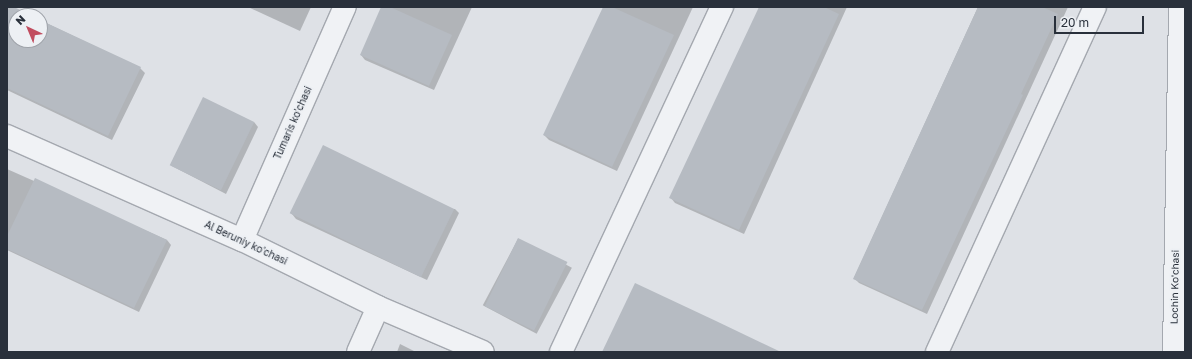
<!DOCTYPE html>
<html>
<head>
<meta charset="utf-8">
<style>
  body { margin:0 }
  #map { position:relative; width:1192px; height:359px; overflow:hidden; background:#dee1e6; font-family:"Golos Text",sans-serif }
  div>[style] { position:absolute }
  .shadow>* { inset:0; background:#0003; transform-origin:0 0 }
  .building>* { inset:0; background:#b6bbc2; transform-origin:0 0 }
  .roads { filter:drop-shadow(1px 0 #a4a8af) drop-shadow(-1px 0 #a4a8af) drop-shadow(0 1px #a4a8af) drop-shadow(0 -1px #a4a8af) }
  .street>* { height:22px; margin:-11px; padding:0 11px; transform-origin:11px; border-radius:11px; background:#f0f2f5 }
  span { translate:-50% -50%; white-space:nowrap; text-align:center; line-height:1.15; -webkit-text-stroke:4px #edf0f4; paint-order:stroke }
  .street-label { font-size:10px; color:#29303b }
  .frame { position:absolute; inset:0; border:8px solid #29303b; pointer-events:none }
  .north { position:absolute; left:8px; top:8px; width:40px; height:40px; box-sizing:border-box; background:#edf0f4; border:1px solid #9fa3aa; border-radius:50%; rotate:316deg; font-size:11px; font-weight:700; line-height:16px; text-align:center; color:#29303b }
  .north::after { content:''; display:block; margin:auto; width:14px; height:18px; background:#c14d5f; clip-path:polygon(50% 0,100% 100%,50% 72%,0 100%) }
  .scale { position:absolute; left:1054px; top:16px; width:90px; height:18px; box-sizing:border-box; border:2px solid #29303b; border-top:0; padding-left:5px; font-size:12px; line-height:14px; white-space:nowrap; color:#29303b; -webkit-text-stroke:3px #edf0f4; paint-order:stroke }
</style>
</head>
<body>
<div id="map">
  <div class="shadow">
    <i style="clip-path:polygon(9px 7px,31px 16px,16px 16px,16px 40px,40px 40px,40px 20px,140px 68px,145px 73px,112px 140px,7px 90px)"></i>
    <i style="clip-path:polygon(248px 7px,311px 7px,300px 31px)"></i>
    <i style="clip-path:polygon(383px 7px,472px 7px,434px 90px,365px 60px,361px 55px)"></i>
    <i style="clip-path:polygon(604px 7px,693px 7px,617px 171px,549px 140px,544px 135px)"></i>
    <i style="clip-path:polygon(760px 7px,847px 7px,744px 234px,675px 203px,671px 198px)"></i>
    <i style="clip-path:polygon(978px 7px,1068px 7px,927px 314px,859px 283px,854px 278px)"></i>
    <i style="clip-path:polygon(254px 122px,258px 127px,226px 194px,172px 166px)"></i>
    <i style="clip-path:polygon(7px 169px,167px 240px,171px 245px,139px 312px,7px 250px)"></i>
    <i style="clip-path:polygon(455px 209px,459px 213px,427px 280px,296px 219px,292px 214px)"></i>
    <i style="left:518px;top:239px;width:61px;height:75px;rotate:28deg"></i>
    <i style="clip-path:polygon(400px 344px,416px 352px,397px 352px)"></i>
  </div>
  <div class="building">
    <i style="clip-path:polygon(7px 7px,14px 7px,33px 16px,16px 16px,16px 40px,40px 40px,40px 20px,141px 67px,108px 136px,7px 88px)"></i>
    <i style="clip-path:polygon(381px 7px,390px 7px,452px 35px,429px 86px,360px 55px)"></i>
    <i style="clip-path:polygon(603px 7px,612px 7px,674px 35px,612px 167px,543px 135px)"></i>
    <i style="clip-path:polygon(759px 7px,824px 7px,839px 14px,739px 230px,669px 198px)"></i>
    <i style="clip-path:polygon(978px 7px,1042px 7px,1058px 14px,1021px 94px,1023px 95px,922px 310px,853px 279px)"></i>
    <i style="left:203px;top:97px;width:57px;height:76px;rotate:26deg"></i>
    <i style="left:323px;top:145px;width:146px;height:76px;rotate:26deg"></i>
    <i style="clip-path:polygon(35px 178px,167px 240px,134px 308px,7px 249px,7px 236px)"></i>
    <i style="left:518px;top:238px;width:55px;height:76px;rotate:26deg"></i>
    <i style="clip-path:polygon(635px 283px,716px 321px,781px 352px,602px 352px)"></i>
  </div>
  <div class="roads">
    <div class="street">
      <i style="left:7px;top:136px;width:257px;rotate:23.9deg"></i>
      <i style="left:242px;top:240px;width:152px;rotate:26.2deg"></i>
      <i style="left:378px;top:307px;width:114px;rotate:23.2deg"></i>
      <i style="left:242px;top:240px;width:255px;rotate:-66.2deg"></i>
      <i style="left:358px;top:352px;width:49px;rotate:-66deg"></i>
      <i style="left:561px;top:352px;width:381px;rotate:-65deg"></i>
      <i style="left:937px;top:352px;width:379px;rotate:-65.4deg"></i>
      <i style="left:1174px;top:352px;width:345px;rotate:-89deg"></i>
    </div>
  </div>
  <div class="street-label">
    <span style="left:293px;top:123px;rotate:-66deg">Tumaris ko'chasi</span>
    <span style="left:246px;top:243px;rotate:25deg">Al Beruniy ko'chasi</span>
    <span style="left:1175px;top:287px;rotate:-89deg">Lochin Ko'chasi</span>
  </div>
  <div class="frame"></div>
  <div class="north">N</div>
  <div class="scale">20 m</div>
</div>
</body>
</html>
